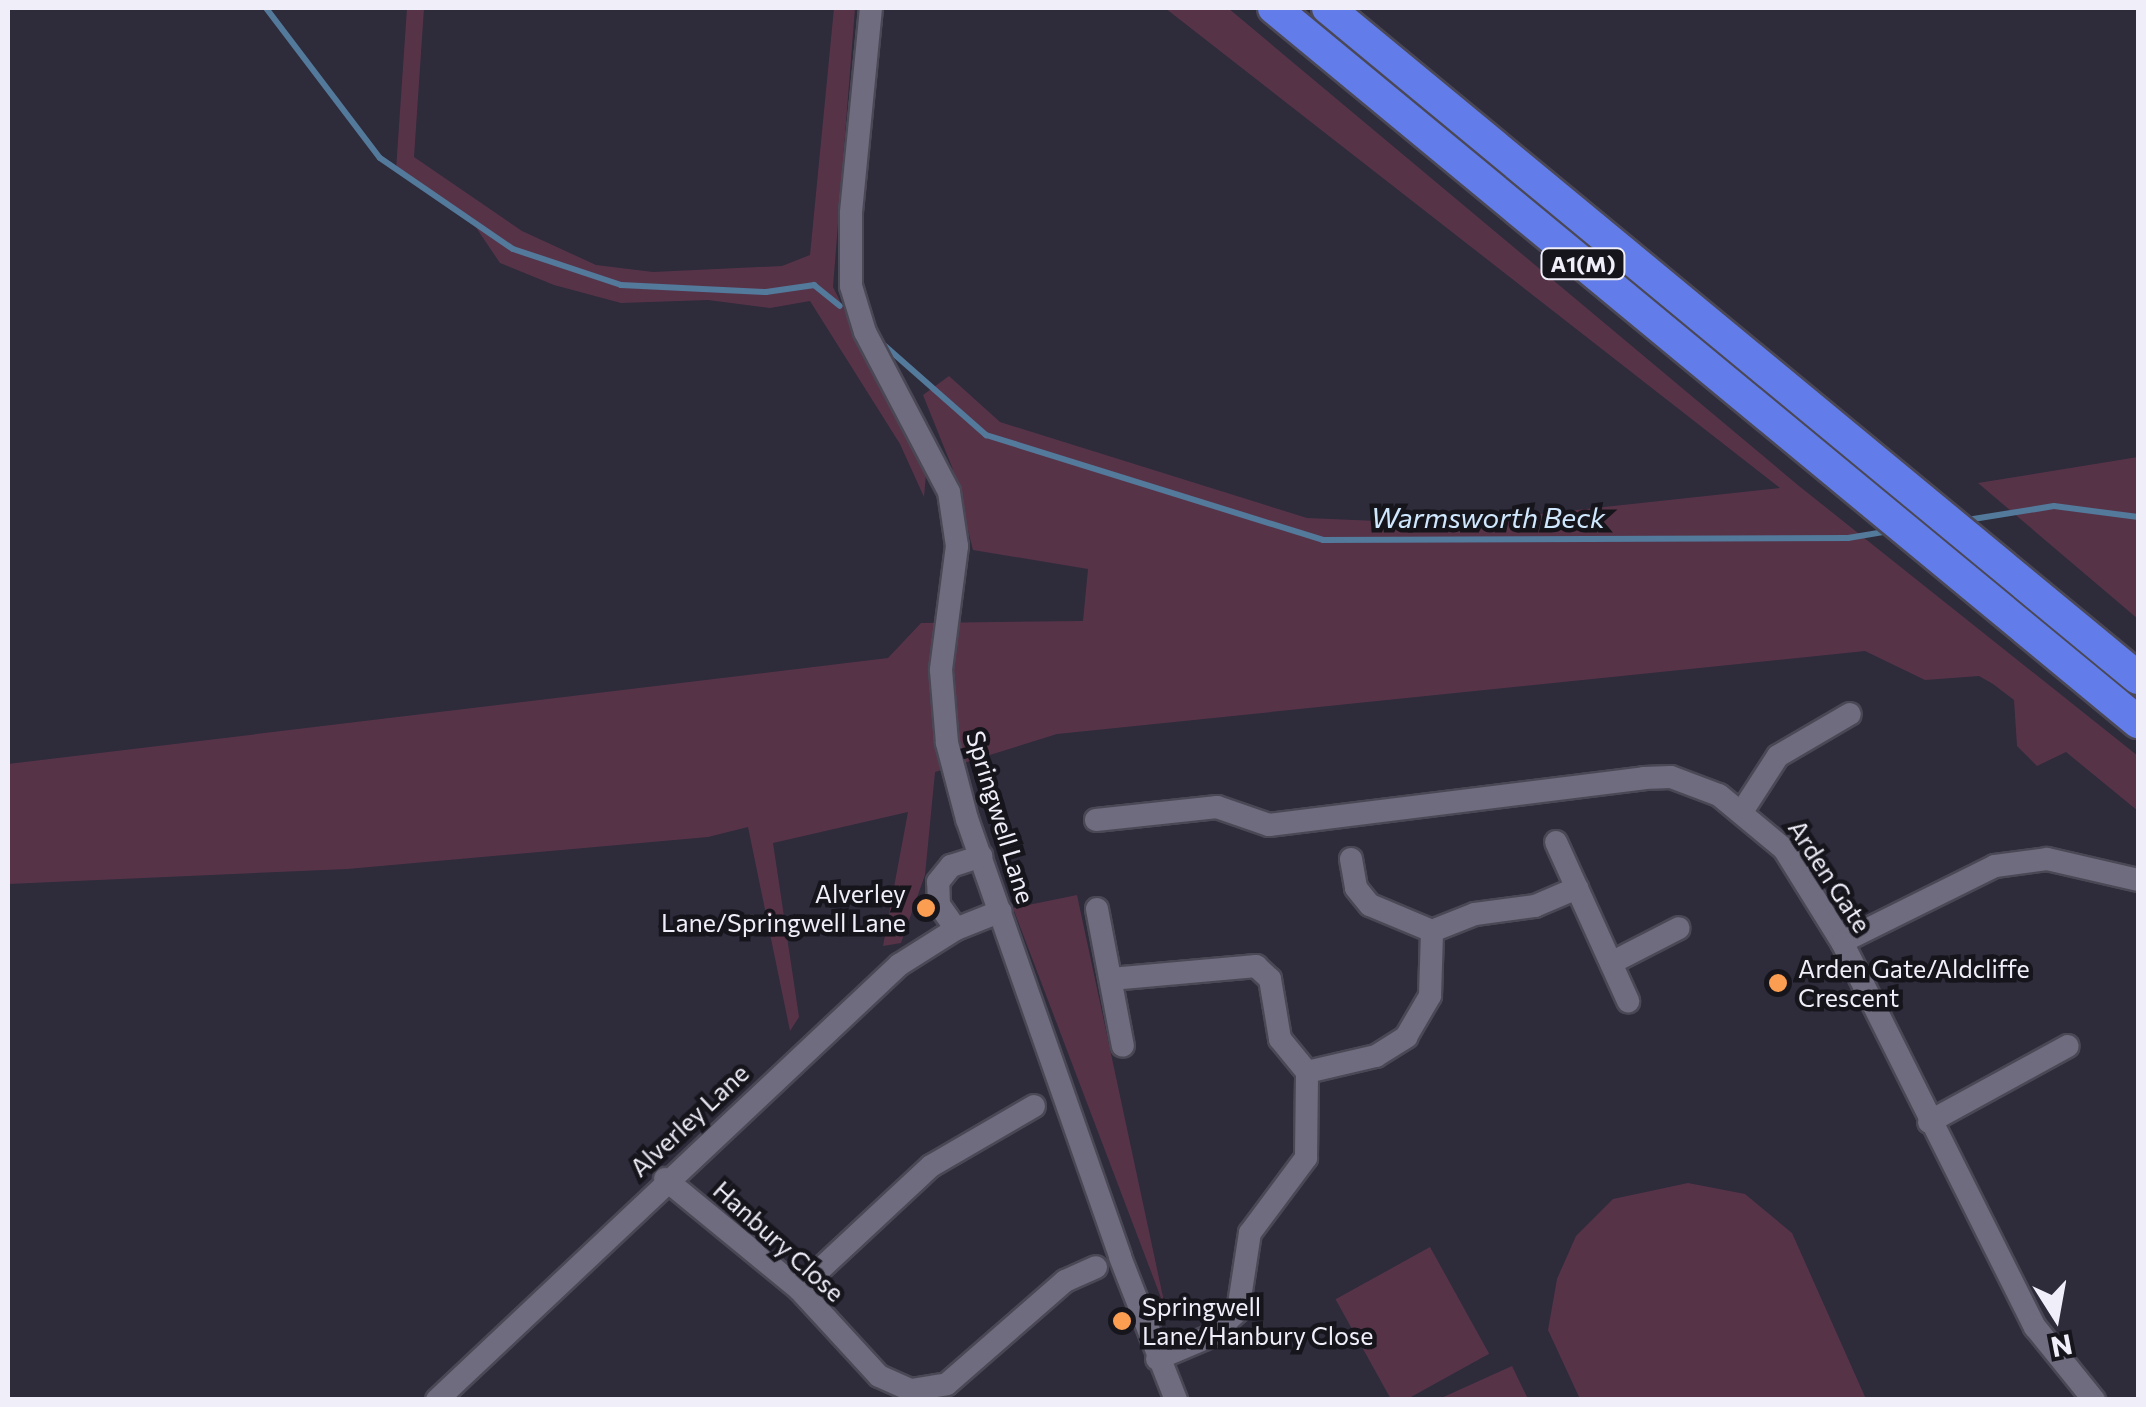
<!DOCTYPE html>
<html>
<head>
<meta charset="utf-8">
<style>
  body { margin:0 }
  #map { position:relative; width:2146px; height:1407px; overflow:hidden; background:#2e2b3b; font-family:Commissioner,sans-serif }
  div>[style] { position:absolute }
  .green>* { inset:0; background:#573348; transform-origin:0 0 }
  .stream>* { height:6px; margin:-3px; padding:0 3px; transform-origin:3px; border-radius:3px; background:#53799b }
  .roads { filter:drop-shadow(2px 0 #4b4856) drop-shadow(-2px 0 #4b4856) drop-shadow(0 2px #4b4856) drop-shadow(0 -2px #4b4856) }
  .minor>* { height:22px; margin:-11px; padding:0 11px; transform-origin:11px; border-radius:11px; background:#706c7f }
  .highway>* { height:32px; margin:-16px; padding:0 16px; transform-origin:16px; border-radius:16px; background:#627de9 }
  .dots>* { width:28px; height:28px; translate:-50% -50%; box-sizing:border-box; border:5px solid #16151c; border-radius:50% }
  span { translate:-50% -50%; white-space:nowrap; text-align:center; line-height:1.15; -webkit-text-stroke:9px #16151c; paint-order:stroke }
  .shield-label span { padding:2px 8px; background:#16151c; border:2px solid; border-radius:8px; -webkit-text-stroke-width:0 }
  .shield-label { font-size:22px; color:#f0eef9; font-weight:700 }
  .street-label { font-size:25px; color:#f0eef9 }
  .poi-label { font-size:25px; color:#f0eef9 }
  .right { translate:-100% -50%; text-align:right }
  .left { translate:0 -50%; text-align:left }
  .water-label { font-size:28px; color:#d0e8fe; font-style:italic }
  .frame { position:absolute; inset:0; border:10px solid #f0eef9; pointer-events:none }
  .north { position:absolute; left:2006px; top:1267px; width:100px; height:100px; -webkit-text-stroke:8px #16151c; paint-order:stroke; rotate:169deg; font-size:28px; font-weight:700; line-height:40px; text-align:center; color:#f0eef9 }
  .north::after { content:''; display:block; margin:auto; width:35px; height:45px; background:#f0eef9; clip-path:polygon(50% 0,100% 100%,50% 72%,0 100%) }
</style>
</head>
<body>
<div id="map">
  <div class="green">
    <i style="clip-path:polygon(407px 8px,424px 8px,414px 157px,522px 231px,596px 265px,653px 272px,782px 266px,810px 255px,834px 8px,855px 8px,833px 287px,926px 474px,924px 497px,900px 444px,810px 301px,770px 308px,708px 300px,621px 303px,554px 285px,500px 263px,471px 220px,396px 170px)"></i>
    <i style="clip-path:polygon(1165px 8px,1228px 8px,1799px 486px,2138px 756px,2138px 811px,2066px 752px,2037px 766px,2017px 746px,2014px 700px,1993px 684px,1979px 676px,1925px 680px,1865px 651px,1057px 734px,935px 772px,925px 875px,901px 943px,883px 946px,908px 812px,773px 843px,799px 1017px,790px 1031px,748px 827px,708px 837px,347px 869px,8px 884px,8px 764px,888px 658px,921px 623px,1083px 621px,1088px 569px,973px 550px,952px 467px,923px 395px,949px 376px,1000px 422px,1307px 518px,1447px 524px,1780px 488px)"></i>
    <i style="clip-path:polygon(2138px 457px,2138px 619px,1978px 483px)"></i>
    <i style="clip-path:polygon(1077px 895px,1166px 1311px,1013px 908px)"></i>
    <i style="clip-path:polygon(1688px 1183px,1745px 1194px,1792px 1233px,1866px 1399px,1580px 1399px,1548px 1330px,1557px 1279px,1576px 1236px,1613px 1199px)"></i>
    <i style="left:1430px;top:1247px;width:122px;height:108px;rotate:61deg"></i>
    <i style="clip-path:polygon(1512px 1366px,1528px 1399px,1439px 1399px)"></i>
  </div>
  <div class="stream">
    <i style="left:266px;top:8px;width:188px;rotate:52.8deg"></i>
    <i style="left:380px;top:158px;width:161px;rotate:34.4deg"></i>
    <i style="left:513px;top:249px;width:114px;rotate:18.4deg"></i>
    <i style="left:621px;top:285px;width:145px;rotate:2.8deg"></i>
    <i style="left:766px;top:292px;width:49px;rotate:-8.3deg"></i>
    <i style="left:814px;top:285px;width:33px;rotate:39deg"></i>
    <i style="left:885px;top:346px;width:135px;rotate:41.4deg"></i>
    <i style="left:986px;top:435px;width:353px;rotate:17.3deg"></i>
    <i style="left:1323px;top:540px;width:525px;rotate:-0.22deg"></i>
    <i style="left:1848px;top:538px;width:43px;rotate:-9.5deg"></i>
    <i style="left:1967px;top:520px;width:88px;rotate:-9.1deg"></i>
    <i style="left:2054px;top:506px;width:85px;rotate:7.5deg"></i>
  </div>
  <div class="roads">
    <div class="minor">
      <i style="left:871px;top:8px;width:206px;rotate:95.6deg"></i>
      <i style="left:851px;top:213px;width:73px;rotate:90deg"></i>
      <i style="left:851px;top:286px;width:48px;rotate:73.1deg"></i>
      <i style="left:865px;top:332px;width:181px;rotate:62.3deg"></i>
      <i style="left:949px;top:492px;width:55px;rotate:81.6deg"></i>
      <i style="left:957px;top:546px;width:125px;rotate:97.4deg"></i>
      <i style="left:941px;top:670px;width:73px;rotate:85.3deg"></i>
      <i style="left:947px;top:743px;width:79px;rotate:75.3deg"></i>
      <i style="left:967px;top:819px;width:464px;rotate:70.7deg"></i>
      <i style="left:1120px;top:1257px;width:154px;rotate:68.6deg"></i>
      <i style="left:1743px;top:810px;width:64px;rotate:-57.1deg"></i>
      <i style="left:1778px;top:756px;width:83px;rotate:-30.3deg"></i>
      <i style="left:1096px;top:820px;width:122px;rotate:-6.1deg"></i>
      <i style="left:1217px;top:807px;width:55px;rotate:19.1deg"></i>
      <i style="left:1269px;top:825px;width:378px;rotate:-7.1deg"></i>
      <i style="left:1644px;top:778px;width:27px;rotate:-2deg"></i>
      <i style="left:1671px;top:777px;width:51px;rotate:20.6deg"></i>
      <i style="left:1719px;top:795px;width:85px;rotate:39.7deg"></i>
      <i style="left:1784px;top:849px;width:110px;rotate:58.1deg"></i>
      <i style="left:1842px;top:942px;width:431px;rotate:63.4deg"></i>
      <i style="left:2035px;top:1327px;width:94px;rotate:51.1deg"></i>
      <i style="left:1556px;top:842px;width:175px;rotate:65.6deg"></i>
      <i style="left:1351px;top:859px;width:29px;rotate:80deg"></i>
      <i style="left:1356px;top:888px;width:22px;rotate:51deg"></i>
      <i style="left:1370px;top:905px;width:67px;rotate:22.8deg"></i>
      <i style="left:1432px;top:931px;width:46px;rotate:-21.6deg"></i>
      <i style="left:1475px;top:914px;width:61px;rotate:-7.6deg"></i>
      <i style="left:1535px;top:906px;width:46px;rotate:-23.2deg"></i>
      <i style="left:1097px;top:909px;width:139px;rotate:79.3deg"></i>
      <i style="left:956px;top:929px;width:29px;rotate:-125deg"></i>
      <i style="left:939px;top:905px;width:23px;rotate:-92deg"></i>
      <i style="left:938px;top:882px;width:21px;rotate:-51deg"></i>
      <i style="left:951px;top:866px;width:32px;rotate:-18deg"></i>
      <i style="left:1842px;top:942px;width:171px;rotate:-26.4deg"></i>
      <i style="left:1995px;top:866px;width:52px;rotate:-7.7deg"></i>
      <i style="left:2047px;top:859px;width:93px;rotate:13deg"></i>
      <i style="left:1611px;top:963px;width:76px;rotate:-27.2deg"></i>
      <i style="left:1111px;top:979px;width:146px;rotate:-5.1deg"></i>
      <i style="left:1256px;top:966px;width:19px;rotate:43deg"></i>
      <i style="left:1270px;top:979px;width:61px;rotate:80.5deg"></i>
      <i style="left:1280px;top:1039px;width:43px;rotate:50.7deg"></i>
      <i style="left:1929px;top:1122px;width:158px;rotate:-28.7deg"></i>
      <i style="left:665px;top:1179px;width:173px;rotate:39.4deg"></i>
      <i style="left:799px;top:1289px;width:118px;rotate:47.4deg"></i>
      <i style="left:879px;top:1376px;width:35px;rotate:24deg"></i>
      <i style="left:911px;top:1390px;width:36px;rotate:-9deg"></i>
      <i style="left:947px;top:1384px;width:157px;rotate:-41.1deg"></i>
      <i style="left:1065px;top:1281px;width:34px;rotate:-24deg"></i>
      <i style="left:799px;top:1289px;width:180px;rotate:-43deg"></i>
      <i style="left:931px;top:1166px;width:119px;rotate:-30.2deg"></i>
      <i style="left:1157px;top:1359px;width:59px;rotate:-23.1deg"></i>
      <i style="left:1211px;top:1336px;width:37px;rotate:-43deg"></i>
      <i style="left:1238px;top:1311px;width:79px;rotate:-81.3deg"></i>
      <i style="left:1250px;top:1233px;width:94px;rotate:-53.3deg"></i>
      <i style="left:1306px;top:1158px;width:86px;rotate:-89.3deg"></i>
      <i style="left:1307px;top:1072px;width:71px;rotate:-13.1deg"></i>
      <i style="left:1376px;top:1056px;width:36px;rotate:-32deg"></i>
      <i style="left:1406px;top:1037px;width:48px;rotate:-59.7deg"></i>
      <i style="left:1430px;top:996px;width:65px;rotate:-88.2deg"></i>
      <i style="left:437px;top:1400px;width:635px;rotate:-43.28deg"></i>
      <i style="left:899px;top:965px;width:67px;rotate:-32.3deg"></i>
      <i style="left:956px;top:929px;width:48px;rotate:-21.8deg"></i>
    </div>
    <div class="highway">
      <i style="left:1274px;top:8px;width:1121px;rotate:39.57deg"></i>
      <i style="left:1328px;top:8px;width:1051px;rotate:39.6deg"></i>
    </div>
  </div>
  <div class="dots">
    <i style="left:926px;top:908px;background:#fb9e51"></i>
    <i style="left:1778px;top:983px;background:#fb9e51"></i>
    <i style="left:1122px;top:1321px;background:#fb9e51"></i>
  </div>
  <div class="shield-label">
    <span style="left:1583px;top:264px">A1(M)</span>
  </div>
  <div class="street-label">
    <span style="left:1001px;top:817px;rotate:73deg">Springwell Lane</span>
    <span style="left:1830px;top:876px;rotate:57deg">Arden Gate</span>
    <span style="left:689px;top:1120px;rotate:-43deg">Alverley Lane</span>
    <span style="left:779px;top:1241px;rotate:42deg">Hanbury Close</span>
  </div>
  <div class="poi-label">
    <span class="right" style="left:906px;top:908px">Alverley<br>Lane/Springwell Lane</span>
    <span class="left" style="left:1798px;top:983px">Arden Gate/Aldcliffe<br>Crescent</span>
    <span class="left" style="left:1142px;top:1321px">Springwell<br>Lane/Hanbury Close</span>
  </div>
  <div class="water-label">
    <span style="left:1488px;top:517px">Warmsworth Beck</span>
  </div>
  <div class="frame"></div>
  <div class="north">N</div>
</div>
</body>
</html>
